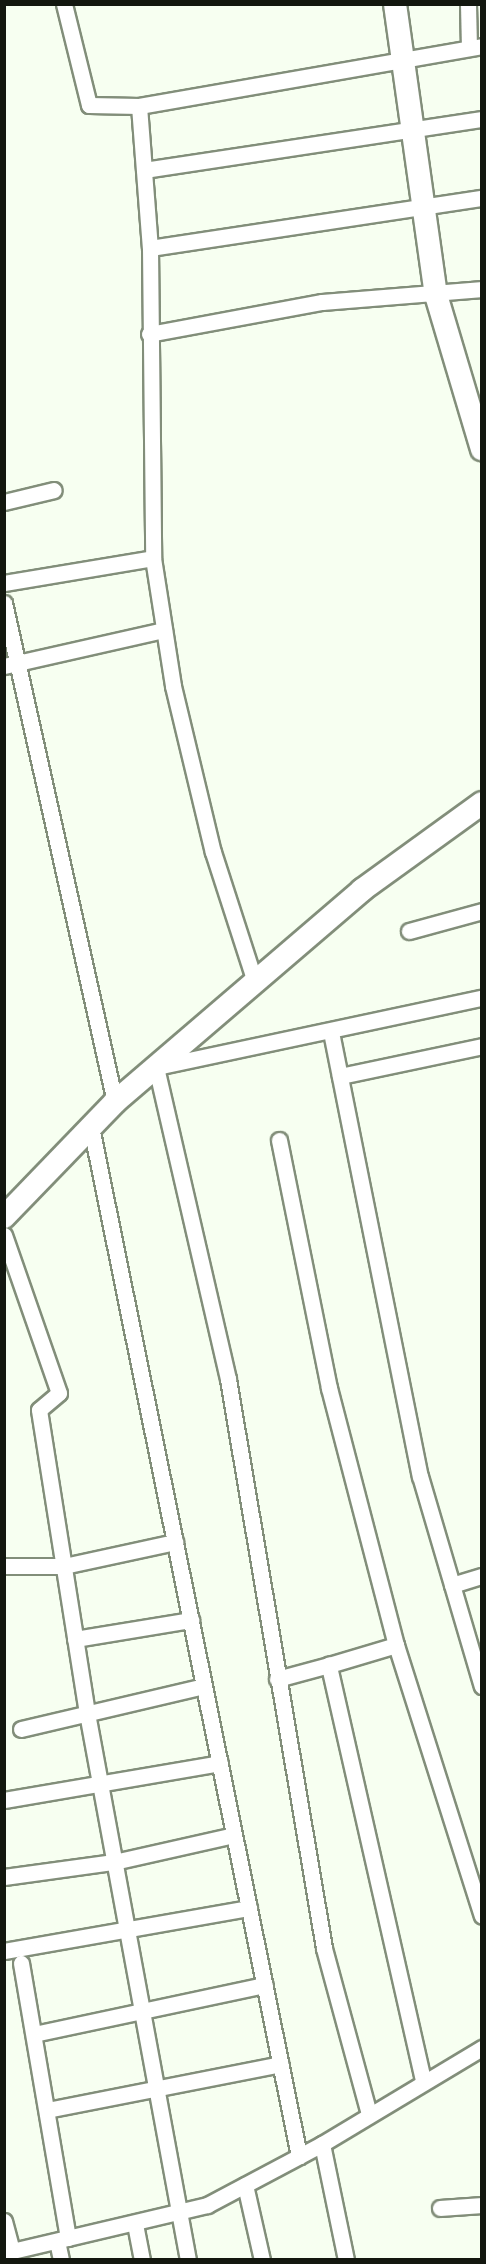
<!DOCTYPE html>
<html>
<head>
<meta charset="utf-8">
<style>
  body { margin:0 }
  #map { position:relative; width:486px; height:2264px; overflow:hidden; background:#f7fff1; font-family:"PT Sans",sans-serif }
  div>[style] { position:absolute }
  .roads { filter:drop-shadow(2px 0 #828e7a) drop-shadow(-2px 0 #828e7a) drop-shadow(0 2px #828e7a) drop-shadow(0 -2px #828e7a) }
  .street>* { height:15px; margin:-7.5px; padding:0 7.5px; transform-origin:7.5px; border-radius:7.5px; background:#fff }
  .secondary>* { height:22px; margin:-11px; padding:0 11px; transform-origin:11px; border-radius:11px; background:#fff }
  span { translate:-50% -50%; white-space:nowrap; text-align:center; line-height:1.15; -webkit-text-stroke:4.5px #fff; paint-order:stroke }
  .frame { position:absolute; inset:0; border:6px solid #13170f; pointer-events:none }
</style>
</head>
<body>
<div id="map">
  <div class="roads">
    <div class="street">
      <i style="left:64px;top:4px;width:104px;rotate:76.1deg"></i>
      <i style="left:89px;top:105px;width:50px;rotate:1.1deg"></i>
      <i style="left:139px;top:106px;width:142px;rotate:85.6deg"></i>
      <i style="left:150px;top:248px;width:310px;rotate:89.4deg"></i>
      <i style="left:153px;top:558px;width:130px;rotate:81.1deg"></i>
      <i style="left:173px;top:686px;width:171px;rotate:76.5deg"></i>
      <i style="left:213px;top:852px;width:137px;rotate:72.1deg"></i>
      <i style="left:468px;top:4px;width:43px;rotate:88.7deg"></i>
      <i style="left:139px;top:106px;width:348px;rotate:-9.9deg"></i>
      <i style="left:144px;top:170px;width:342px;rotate:-8.6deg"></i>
      <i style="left:150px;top:248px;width:336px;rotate:-8.6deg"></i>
      <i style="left:149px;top:334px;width:176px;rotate:-10.5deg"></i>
      <i style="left:322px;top:302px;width:161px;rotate:-4.6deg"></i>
      <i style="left:4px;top:502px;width:51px;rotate:-13.5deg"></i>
      <i style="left:4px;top:583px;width:151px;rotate:-9.5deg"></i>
      <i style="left:4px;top:603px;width:511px;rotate:77.46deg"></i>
      <i style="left:4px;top:666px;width:164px;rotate:-12.7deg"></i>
      <i style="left:409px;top:931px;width:76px;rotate:-15.3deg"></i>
      <i style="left:331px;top:1032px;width:453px;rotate:78.7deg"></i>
      <i style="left:420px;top:1476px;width:219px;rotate:73.6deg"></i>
      <i style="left:340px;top:1076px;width:145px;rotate:-11.9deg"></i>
      <i style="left:91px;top:1127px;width:1050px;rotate:78.57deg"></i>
      <i style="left:279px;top:1140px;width:253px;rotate:78.6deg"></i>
      <i style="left:329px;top:1388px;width:266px;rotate:75.4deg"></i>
      <i style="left:4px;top:1235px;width:167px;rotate:70.8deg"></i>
      <i style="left:59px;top:1393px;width:26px;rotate:140deg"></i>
      <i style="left:39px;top:1410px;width:307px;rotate:81deg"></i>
      <i style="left:87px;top:1713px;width:556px;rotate:79.54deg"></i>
      <i style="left:4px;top:1566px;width:60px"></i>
      <i style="left:64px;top:1566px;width:114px;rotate:-12.2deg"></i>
      <i style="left:452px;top:1585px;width:31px;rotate:-17deg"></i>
      <i style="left:75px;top:1639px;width:118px;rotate:-9.3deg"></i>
      <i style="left:277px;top:1679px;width:54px;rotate:-15.1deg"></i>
      <i style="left:21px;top:1729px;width:188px;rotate:-13.2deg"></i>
      <i style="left:4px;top:1800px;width:219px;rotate:-9.7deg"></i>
      <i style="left:4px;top:1877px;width:111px;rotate:-7.8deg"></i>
      <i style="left:114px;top:1862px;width:123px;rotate:-12.7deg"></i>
      <i style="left:4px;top:1951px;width:249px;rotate:-10deg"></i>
      <i style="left:21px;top:1963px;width:279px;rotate:80.3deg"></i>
      <i style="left:34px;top:2034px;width:236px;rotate:-12deg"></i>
      <i style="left:423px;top:2080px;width:426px;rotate:-102.8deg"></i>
      <i style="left:329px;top:1665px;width:70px;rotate:-16.6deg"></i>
      <i style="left:396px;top:1645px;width:284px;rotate:72.4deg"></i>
      <i style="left:47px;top:2110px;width:238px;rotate:-11.1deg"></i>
      <i style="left:369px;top:2114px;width:172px;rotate:-105.2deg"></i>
      <i style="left:324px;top:1948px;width:577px;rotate:-99.58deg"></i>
      <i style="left:228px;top:1379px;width:320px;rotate:-103deg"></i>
      <i style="left:156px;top:1067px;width:333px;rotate:-12deg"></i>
      <i style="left:322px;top:2144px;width:118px;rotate:78.3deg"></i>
      <i style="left:245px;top:2185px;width:77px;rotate:77.2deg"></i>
      <i style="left:440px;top:2208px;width:42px;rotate:-4.1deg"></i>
      <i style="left:4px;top:2221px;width:31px;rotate:75deg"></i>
      <i style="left:135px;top:2224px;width:37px;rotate:79deg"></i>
      <i style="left:57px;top:2241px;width:19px;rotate:78deg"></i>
      <i style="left:4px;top:2253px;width:209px;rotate:-13.3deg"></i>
      <i style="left:207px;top:2205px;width:130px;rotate:-27.9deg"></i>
      <i style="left:322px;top:2144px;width:187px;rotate:-31deg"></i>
    </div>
    <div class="secondary">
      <i style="left:395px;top:4px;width:294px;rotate:82deg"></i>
      <i style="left:436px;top:295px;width:161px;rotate:73.4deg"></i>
      <i style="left:4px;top:1217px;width:160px;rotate:-46deg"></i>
      <i style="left:115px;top:1102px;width:326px;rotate:-40.6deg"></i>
      <i style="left:362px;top:890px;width:148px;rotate:-35.9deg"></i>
    </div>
  </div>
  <div class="frame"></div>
</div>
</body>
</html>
